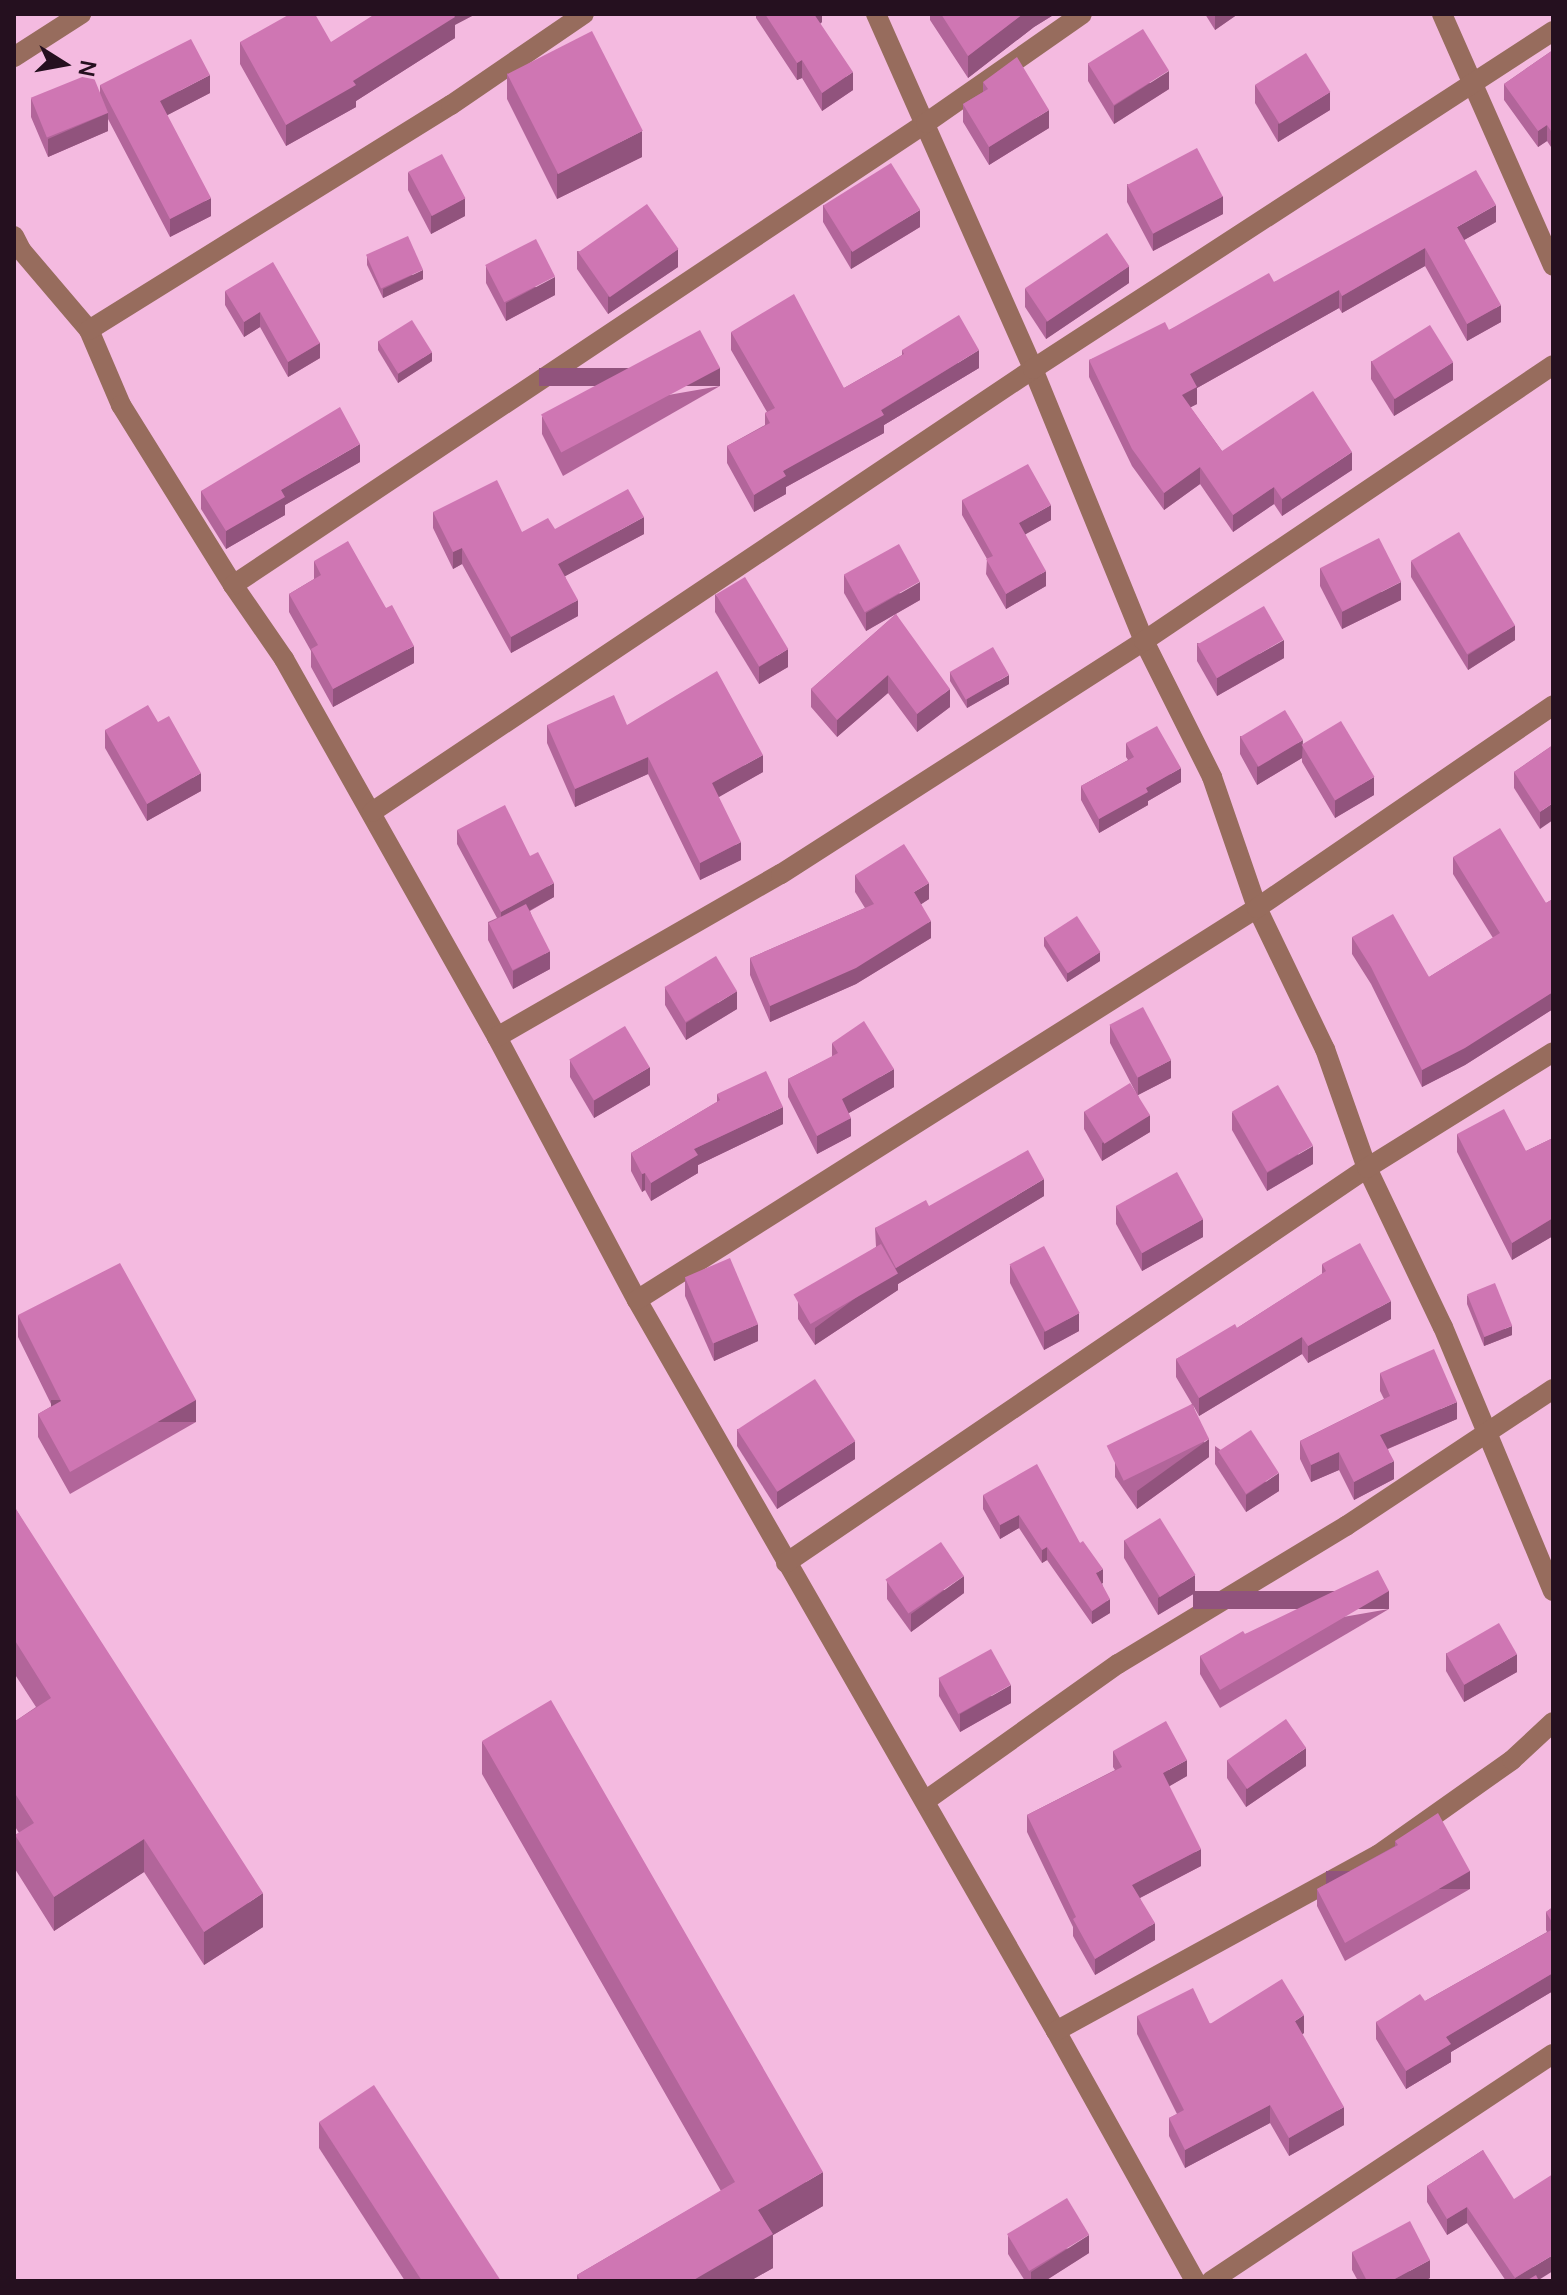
<!DOCTYPE html>
<html>
<head>
<meta charset="utf-8">
<style>
  body { margin:0 }
  #map { position:relative; width:1567px; height:2295px; overflow:hidden; background:#f4bae0; font-family:Manrope,sans-serif }
  div>[style] { position:absolute }
  .minor>* { height:20px; margin:-10px; padding:0 10px; transform-origin:10px; border-radius:10px; background:#976c5d }
  .wall>* { inset:0; background:#b2659a }
  .shaded-wall>* { inset:0; background:#91537d; transform-origin:0 0 }
  .building>* { inset:0; background:#cf76b3; transform-origin:0 0 }
  span { translate:-50% -50%; white-space:nowrap; text-align:center; line-height:1.15; -webkit-text-stroke:7px #f4bae0; paint-order:stroke }
  .frame { position:absolute; inset:0; border:16px solid #25101f; pointer-events:none }
  .north { position:absolute; left:24px; top:24px; width:80px; height:80px; -webkit-text-stroke:6px #f4bae0; paint-order:stroke; rotate:101deg; font-size:22px; font-weight:700; line-height:32px; text-align:center; color:#25101f }
  .north::after { content:''; display:block; margin:auto; width:28px; height:36px; background:#25101f; clip-path:polygon(50% 0,100% 100%,50% 72%,0 100%) }
</style>
</head>
<body>
<div id="map">
  <div class="minor">
    <i style="left:876px;top:14px;width:388px;rotate:66.1deg"></i>
    <i style="left:1033px;top:369px;width:294px;rotate:67.8deg"></i>
    <i style="left:1144px;top:641px;width:152px;rotate:63.4deg"></i>
    <i style="left:1212px;top:777px;width:139px;rotate:71deg"></i>
    <i style="left:1257px;top:908px;width:157px;rotate:64.3deg"></i>
    <i style="left:1325px;top:1049px;width:126px;rotate:70.6deg"></i>
    <i style="left:1367px;top:1168px;width:176px;rotate:64.5deg"></i>
    <i style="left:1443px;top:1327px;width:286px;rotate:67.4deg"></i>
    <i style="left:1442px;top:14px;width:275px;rotate:66.2deg"></i>
    <i style="left:14px;top:57px;width:80px;rotate:-32.7deg"></i>
    <i style="left:14px;top:236px;width:16px;rotate:63deg"></i>
    <i style="left:21px;top:250px;width:105px;rotate:49.6deg"></i>
    <i style="left:89px;top:330px;width:82px;rotate:66.9deg"></i>
    <i style="left:121px;top:405px;width:212px;rotate:58.1deg"></i>
    <i style="left:233px;top:585px;width:90px;rotate:55.4deg"></i>
    <i style="left:284px;top:659px;width:434px;rotate:60.6deg"></i>
    <i style="left:497px;top:1037px;width:298px;rotate:62deg"></i>
    <i style="left:637px;top:1300px;width:843px;rotate:60.18deg"></i>
    <i style="left:1056px;top:2031px;width:286px;rotate:60.9deg"></i>
    <i style="left:89px;top:330px;width:426px;rotate:-31.9deg"></i>
    <i style="left:451px;top:105px;width:161px;rotate:-34.4deg"></i>
    <i style="left:233px;top:585px;width:833px;rotate:-33.69deg"></i>
    <i style="left:926px;top:123px;width:190px;rotate:-34.9deg"></i>
    <i style="left:372px;top:812px;width:796px;rotate:-33.83deg"></i>
    <i style="left:1033px;top:369px;width:620px;rotate:-33.02deg"></i>
    <i style="left:497px;top:1037px;width:327px;rotate:-29.9deg"></i>
    <i style="left:781px;top:874px;width:431px;rotate:-32.7deg"></i>
    <i style="left:1144px;top:641px;width:493px;rotate:-34deg"></i>
    <i style="left:637px;top:1300px;width:734px;rotate:-32.3deg"></i>
    <i style="left:1257px;top:908px;width:359px;rotate:-34.4deg"></i>
    <i style="left:786px;top:1563px;width:703px;rotate:-34.21deg"></i>
    <i style="left:1367px;top:1168px;width:219px;rotate:-31.9deg"></i>
    <i style="left:925px;top:1801px;width:237px;rotate:-35.4deg"></i>
    <i style="left:1118px;top:1664px;width:267px;rotate:-31.2deg"></i>
    <i style="left:1346px;top:1526px;width:248px;rotate:-33.5deg"></i>
    <i style="left:1056px;top:2031px;width:367px;rotate:-28.7deg"></i>
    <i style="left:1378px;top:1855px;width:164px;rotate:-35.3deg"></i>
    <i style="left:1512px;top:1760px;width:56px;rotate:-42.8deg"></i>
    <i style="left:1211px;top:2281px;width:410px;rotate:-33.6deg"></i>
  </div>
  <div class="wall">
    <i style="clip-path:polygon(756px 14px,822px 14px,822px 22px,820px 24px,853px 90px,822px 111px,802px 78px,797px 80px,756px 18px)"></i>
    <i style="clip-path:polygon(930px 14px,1055px 14px,1034px 27px,968px 78px,930px 20px)"></i>
    <i style="clip-path:polygon(1205px 14px,1238px 14px,1215px 30px)"></i>
    <i style="clip-path:polygon(455px 25px,455px 38px,356px 101px,356px 107px,286px 146px,240px 64px,240px 42px,331px 42px)"></i>
    <i style="clip-path:polygon(1553px 50px,1553px 150px,1547px 141px,1538px 147px,1504px 100px,1504px 84px)"></i>
    <i style="clip-path:polygon(1088px 63px,1169px 89px,1114px 124px,1088px 81px)"></i>
    <i style="clip-path:polygon(507px 73px,642px 157px,557px 199px,507px 99px)"></i>
    <i style="clip-path:polygon(983px 82px,1049px 128px,989px 165px,963px 122px,963px 104px,983px 92px)"></i>
    <i style="clip-path:polygon(100px 85px,210px 93px,167px 115px,211px 216px,170px 237px,108px 119px,108px 131px,48px 157px,31px 117px,31px 99px,100px 93px)"></i>
    <i style="clip-path:polygon(1255px 85px,1330px 110px,1278px 142px,1255px 103px)"></i>
    <i style="clip-path:polygon(408px 172px,465px 216px,431px 234px,408px 190px)"></i>
    <i style="clip-path:polygon(1127px 184px,1223px 214px,1153px 251px,1127px 202px)"></i>
    <i style="clip-path:polygon(823px 205px,920px 227px,851px 269px,823px 222px)"></i>
    <i style="clip-path:polygon(1496px 222px,1464px 240px,1501px 322px,1467px 341px,1425px 266px,1342px 313px,1339px 308px,1197px 388px,1197px 404px,1190px 407px,1222px 451px,1352px 470px,1282px 516px,1274px 504px,1233px 532px,1200px 484px,1164px 510px,1132px 466px,1089px 377px,1089px 360px,1169px 330px,1274px 282px)"></i>
    <i style="clip-path:polygon(577px 251px,678px 267px,608px 314px,577px 269px)"></i>
    <i style="clip-path:polygon(367px 256px,423px 279px,383px 298px,367px 265px)"></i>
    <i style="clip-path:polygon(486px 266px,555px 295px,506px 321px,486px 283px)"></i>
    <i style="clip-path:polygon(1129px 283px,1046px 339px,1025px 307px,1025px 289px)"></i>
    <i style="clip-path:polygon(225px 291px,320px 343px,320px 358px,288px 377px,260px 327px,244px 337px,225px 305px)"></i>
    <i style="clip-path:polygon(731px 332px,844px 388px,902px 355px,902px 350px,979px 368px,884px 425px,884px 433px,786px 487px,786px 494px,754px 512px,727px 463px,727px 446px,765px 425px,765px 413px,767px 412px,731px 350px)"></i>
    <i style="clip-path:polygon(378px 341px,432px 361px,398px 383px,378px 350px)"></i>
    <i style="clip-path:polygon(1371px 361px,1453px 380px,1394px 416px,1371px 379px)"></i>
    <i style="clip-path:polygon(720px 386px,563px 476px,542px 434px,542px 417px)"></i>
    <i style="clip-path:polygon(360px 462px,285px 505px,285px 515px,226px 549px,201px 509px,201px 491px)"></i>
    <i style="clip-path:polygon(962px 500px,1051px 520px,1025px 534px,1046px 586px,1006px 609px,986px 574px,987px 559px,962px 515px)"></i>
    <i style="clip-path:polygon(433px 512px,522px 532px,555px 529px,644px 534px,565px 576px,578px 616px,511px 653px,462px 564px,453px 569px,433px 528px)"></i>
    <i style="clip-path:polygon(314px 561px,386px 608px,414px 663px,333px 707px,311px 667px,311px 651px,289px 612px,289px 594px,314px 579px)"></i>
    <i style="clip-path:polygon(1411px 561px,1515px 640px,1468px 670px,1411px 577px)"></i>
    <i style="clip-path:polygon(1320px 568px,1401px 600px,1342px 629px,1320px 586px)"></i>
    <i style="clip-path:polygon(844px 575px,920px 600px,866px 631px,844px 593px)"></i>
    <i style="clip-path:polygon(715px 594px,788px 667px,759px 684px,715px 612px)"></i>
    <i style="clip-path:polygon(896px 614px,950px 707px,917px 732px,888px 693px,837px 737px,811px 707px,811px 689px)"></i>
    <i style="clip-path:polygon(1197px 643px,1284px 658px,1217px 696px,1197px 661px)"></i>
    <i style="clip-path:polygon(950px 672px,1009px 684px,967px 708px,950px 681px)"></i>
    <i style="clip-path:polygon(158px 722px,201px 791px,147px 821px,105px 748px,105px 730px)"></i>
    <i style="clip-path:polygon(547px 725px,627px 725px,763px 772px,718px 797px,741px 860px,700px 880px,648px 774px,575px 807px,547px 743px)"></i>
    <i style="clip-path:polygon(1240px 736px,1303px 744px,1374px 795px,1335px 818px,1302px 762px,1302px 758px,1257px 785px,1240px 754px)"></i>
    <i style="clip-path:polygon(1126px 743px,1181px 782px,1148px 801px,1148px 805px,1099px 833px,1081px 800px,1081px 786px,1128px 760px,1126px 757px)"></i>
    <i style="clip-path:polygon(1553px 745px,1540px 829px,1514px 788px,1514px 772px)"></i>
    <i style="clip-path:polygon(457px 830px,530px 856px,554px 897px,530px 911px,550px 969px,513px 989px,488px 940px,488px 922px,497px 918px,457px 844px)"></i>
    <i style="clip-path:polygon(1453px 857px,1546px 903px,1553px 899px,1553px 1009px,1465px 1065px,1422px 1087px,1371px 984px,1352px 954px,1352px 937px,1429px 977px,1493px 938px,1453px 874px)"></i>
    <i style="clip-path:polygon(855px 875px,929px 899px,921px 904px,931px 938px,856px 984px,770px 1022px,750px 975px,750px 958px,865px 908px,855px 892px)"></i>
    <i style="clip-path:polygon(1044px 937px,1100px 961px,1067px 982px,1044px 946px)"></i>
    <i style="clip-path:polygon(665px 987px,737px 1009px,686px 1040px,665px 1005px)"></i>
    <i style="clip-path:polygon(1110px 1025px,1171px 1078px,1138px 1095px,1150px 1132px,1102px 1161px,1084px 1129px,1084px 1112px,1136px 1093px,1110px 1043px)"></i>
    <i style="clip-path:polygon(832px 1043px,894px 1087px,849px 1113px,851px 1136px,817px 1154px,788px 1097px,788px 1079px,832px 1057px)"></i>
    <i style="clip-path:polygon(570px 1060px,650px 1085px,594px 1118px,570px 1077px)"></i>
    <i style="clip-path:polygon(717px 1094px,783px 1124px,698px 1165px,698px 1173px,651px 1201px,645px 1190px,642px 1192px,631px 1171px,631px 1153px,717px 1102px)"></i>
    <i style="clip-path:polygon(1232px 1112px,1313px 1164px,1267px 1191px,1232px 1130px)"></i>
    <i style="clip-path:polygon(1457px 1134px,1526px 1151px,1553px 1138px,1553px 1236px,1512px 1260px,1457px 1152px)"></i>
    <i style="clip-path:polygon(1044px 1196px,898px 1284px,898px 1290px,815px 1345px,798px 1319px,798px 1301px,876px 1247px,875px 1228px,929px 1206px)"></i>
    <i style="clip-path:polygon(1116px 1206px,1203px 1237px,1142px 1271px,1116px 1224px)"></i>
    <i style="clip-path:polygon(1322px 1264px,1391px 1319px,1308px 1363px,1302px 1354px,1199px 1416px,1193px 1405px,1209px 1457px,1137px 1509px,1115px 1477px,1115px 1459px,1192px 1404px,1176px 1377px,1176px 1359px,1237px 1328px,1322px 1274px)"></i>
    <i style="clip-path:polygon(1010px 1265px,1079px 1331px,1044px 1350px,1010px 1283px)"></i>
    <i style="clip-path:polygon(685px 1278px,758px 1341px,714px 1361px,685px 1296px)"></i>
    <i style="clip-path:polygon(1467px 1295px,1512px 1335px,1484px 1346px,1467px 1304px)"></i>
    <i style="clip-path:polygon(18px 1315px,196px 1422px,70px 1494px,38px 1437px,38px 1414px,52px 1406px,18px 1337px)"></i>
    <i style="clip-path:polygon(1380px 1373px,1457px 1419px,1388px 1449px,1394px 1479px,1354px 1500px,1339px 1470px,1311px 1482px,1300px 1459px,1300px 1441px,1384px 1399px,1380px 1391px)"></i>
    <i style="clip-path:polygon(737px 1429px,855px 1459px,777px 1509px,737px 1446px)"></i>
    <i style="clip-path:polygon(1215px 1446px,1279px 1491px,1246px 1512px,1215px 1464px)"></i>
    <i style="clip-path:polygon(983px 1495px,1080px 1543px,1103px 1583px,1102px 1583px,1110px 1613px,1092px 1624px,1047px 1560px,1042px 1563px,1019px 1528px,1000px 1539px,983px 1509px)"></i>
    <i style="clip-path:polygon(14px 1506px,263px 1927px,204px 1965px,144px 1872px,54px 1931px,15px 1869px,15px 1835px,19px 1833px,14px 1825px,14px 1722px,36px 1707px,14px 1673px)"></i>
    <i style="clip-path:polygon(1124px 1540px,1195px 1593px,1158px 1615px,1124px 1558px)"></i>
    <i style="clip-path:polygon(887px 1581px,964px 1593px,911px 1632px,887px 1599px)"></i>
    <i style="clip-path:polygon(1389px 1609px,1220px 1708px,1200px 1674px,1200px 1656px,1245px 1634px)"></i>
    <i style="clip-path:polygon(1446px 1653px,1517px 1672px,1464px 1702px,1446px 1671px)"></i>
    <i style="clip-path:polygon(939px 1678px,1011px 1703px,960px 1732px,939px 1696px)"></i>
    <i style="clip-path:polygon(482px 1741px,823px 2206px,773px 2235px,773px 2268px,750px 2281px,577px 2281px,577px 2275px,721px 2191px,482px 1774px)"></i>
    <i style="clip-path:polygon(1113px 1751px,1187px 1776px,1169px 1786px,1201px 1866px,1140px 1898px,1155px 1940px,1095px 1975px,1073px 1936px,1073px 1927px,1027px 1832px,1027px 1815px,1115px 1770px,1113px 1767px)"></i>
    <i style="clip-path:polygon(1227px 1760px,1306px 1766px,1246px 1807px,1227px 1778px)"></i>
    <i style="clip-path:polygon(1395px 1841px,1470px 1889px,1345px 1961px,1317px 1906px,1317px 1889px,1395px 1846px)"></i>
    <i style="clip-path:polygon(1553px 1907px,1553px 1991px,1451px 2052px,1451px 2062px,1406px 2089px,1376px 2039px,1376px 2022px,1425px 2001px,1547px 1932px,1546px 1930px,1546px 1912px)"></i>
    <i style="clip-path:polygon(1137px 2016px,1304px 2033px,1302px 2034px,1344px 2125px,1289px 2156px,1270px 2123px,1185px 2168px,1169px 2136px,1169px 2118px,1177px 2114px,1137px 2034px)"></i>
    <i style="clip-path:polygon(319px 2122px,501px 2281px,405px 2281px,319px 2148px)"></i>
    <i style="clip-path:polygon(1483px 2150px,1539px 2280px,1539px 2281px,1506px 2281px,1467px 2223px,1447px 2235px,1427px 2202px,1427px 2186px)"></i>
    <i style="clip-path:polygon(1008px 2236px,1089px 2253px,1045px 2281px,1025px 2281px,1008px 2254px)"></i>
    <i style="clip-path:polygon(1352px 2252px,1430px 2278px,1424px 2281px,1358px 2281px,1352px 2270px)"></i>
  </div>
  <div class="shaded-wall">
    <i style="clip-path:polygon(449px 14px,476px 14px,455px 25px,455px 38px,356px 101px,356px 107px,286px 146px,286px 125px)"></i>
    <i style="clip-path:polygon(812px 14px,822px 14px,822px 22px,812px 29px)"></i>
    <i style="clip-path:polygon(1023px 14px,1055px 14px,1034px 27px,968px 78px,968px 56px)"></i>
    <i style="clip-path:polygon(1215px 14px,1238px 14px,1215px 30px)"></i>
    <i style="clip-path:polygon(802px 60px,802px 78px,797px 80px,797px 63px)"></i>
    <i style="clip-path:polygon(1169px 71px,1169px 89px,1114px 124px,1114px 106px)"></i>
    <i style="clip-path:polygon(853px 72px,853px 90px,822px 111px,822px 93px)"></i>
    <i style="clip-path:polygon(210px 75px,210px 93px,160px 119px,160px 101px)"></i>
    <i style="clip-path:polygon(1330px 92px,1330px 110px,1278px 142px,1278px 124px)"></i>
    <i style="clip-path:polygon(1049px 110px,1049px 128px,989px 165px,989px 147px)"></i>
    <i style="clip-path:polygon(108px 113px,108px 131px,48px 157px,48px 139px)"></i>
    <i style="clip-path:polygon(1547px 125px,1547px 141px,1538px 147px,1538px 131px)"></i>
    <i style="clip-path:polygon(642px 131px,642px 157px,557px 199px,557px 174px)"></i>
    <i style="clip-path:polygon(1223px 196px,1223px 214px,1153px 251px,1153px 233px)"></i>
    <i style="clip-path:polygon(211px 198px,211px 216px,170px 237px,170px 219px)"></i>
    <i style="clip-path:polygon(465px 198px,465px 216px,431px 234px,431px 216px)"></i>
    <i style="clip-path:polygon(1496px 205px,1496px 222px,1457px 244px,1457px 227px)"></i>
    <i style="clip-path:polygon(920px 210px,920px 227px,851px 269px,851px 251px)"></i>
    <i style="clip-path:polygon(1425px 248px,1425px 266px,1342px 313px,1342px 296px)"></i>
    <i style="clip-path:polygon(678px 249px,678px 267px,608px 314px,608px 297px)"></i>
    <i style="clip-path:polygon(1129px 266px,1129px 283px,1046px 339px,1046px 322px)"></i>
    <i style="clip-path:polygon(423px 270px,423px 279px,383px 298px,383px 289px)"></i>
    <i style="clip-path:polygon(555px 277px,555px 295px,506px 321px,506px 303px)"></i>
    <i style="clip-path:polygon(1339px 290px,1339px 308px,1197px 388px,1197px 404px,1182px 412px,1182px 395px,1190px 374px)"></i>
    <i style="clip-path:polygon(1501px 305px,1501px 322px,1467px 341px,1467px 324px)"></i>
    <i style="clip-path:polygon(260px 312px,260px 327px,244px 337px,244px 322px)"></i>
    <i style="clip-path:polygon(320px 343px,320px 358px,288px 377px,288px 362px)"></i>
    <i style="clip-path:polygon(979px 350px,979px 368px,884px 425px,884px 433px,786px 487px,786px 494px,754px 512px,754px 495px,783px 471px)"></i>
    <i style="clip-path:polygon(432px 352px,432px 361px,398px 383px,398px 374px)"></i>
    <i style="clip-path:polygon(1453px 362px,1453px 380px,1394px 416px,1394px 399px)"></i>
    <i style="left:720px;top:368px;width:18px;height:181px;rotate:90deg"></i>
    <i style="clip-path:polygon(360px 444px,360px 462px,285px 505px,285px 515px,226px 549px,226px 531px,281px 490px)"></i>
    <i style="clip-path:polygon(1352px 452px,1352px 470px,1282px 516px,1282px 499px)"></i>
    <i style="clip-path:polygon(1200px 467px,1200px 484px,1164px 510px,1164px 493px)"></i>
    <i style="clip-path:polygon(1274px 487px,1274px 504px,1233px 532px,1233px 515px)"></i>
    <i style="clip-path:polygon(1051px 505px,1051px 520px,1019px 538px,1019px 523px)"></i>
    <i style="clip-path:polygon(644px 517px,644px 534px,558px 580px,558px 564px)"></i>
    <i style="clip-path:polygon(462px 548px,462px 564px,453px 569px,453px 552px)"></i>
    <i style="clip-path:polygon(1046px 571px,1046px 586px,1006px 609px,1006px 594px)"></i>
    <i style="clip-path:polygon(920px 582px,920px 600px,866px 631px,866px 613px)"></i>
    <i style="clip-path:polygon(1401px 582px,1401px 600px,1342px 629px,1342px 612px)"></i>
    <i style="clip-path:polygon(578px 600px,578px 616px,511px 653px,511px 637px)"></i>
    <i style="clip-path:polygon(1515px 625px,1515px 640px,1468px 670px,1468px 655px)"></i>
    <i style="clip-path:polygon(1284px 640px,1284px 658px,1217px 696px,1217px 678px)"></i>
    <i style="clip-path:polygon(414px 646px,414px 663px,333px 707px,333px 689px)"></i>
    <i style="clip-path:polygon(788px 649px,788px 667px,759px 684px,759px 667px)"></i>
    <i style="clip-path:polygon(888px 675px,888px 693px,837px 737px,837px 720px)"></i>
    <i style="clip-path:polygon(1009px 675px,1009px 684px,967px 708px,967px 699px)"></i>
    <i style="clip-path:polygon(950px 689px,950px 707px,917px 732px,917px 714px)"></i>
    <i style="clip-path:polygon(1303px 740px,1302px 758px,1257px 785px,1257px 767px)"></i>
    <i style="clip-path:polygon(763px 755px,763px 772px,712px 801px,712px 783px)"></i>
    <i style="clip-path:polygon(648px 757px,648px 774px,575px 807px,575px 789px)"></i>
    <i style="clip-path:polygon(1181px 768px,1181px 782px,1148px 801px,1148px 805px,1099px 833px,1099px 819px,1146px 788px)"></i>
    <i style="clip-path:polygon(201px 773px,201px 791px,147px 821px,147px 804px)"></i>
    <i style="clip-path:polygon(1374px 777px,1374px 795px,1335px 818px,1335px 800px)"></i>
    <i style="clip-path:polygon(1553px 803px,1553px 820px,1540px 829px,1540px 812px)"></i>
    <i style="clip-path:polygon(741px 842px,741px 860px,700px 880px,700px 863px)"></i>
    <i style="clip-path:polygon(554px 883px,554px 897px,501px 926px,501px 912px)"></i>
    <i style="clip-path:polygon(929px 883px,929px 899px,914px 909px,914px 892px)"></i>
    <i style="clip-path:polygon(931px 921px,931px 938px,856px 984px,770px 1022px,770px 1006px)"></i>
    <i style="clip-path:polygon(550px 951px,550px 969px,513px 989px,513px 971px)"></i>
    <i style="clip-path:polygon(1100px 952px,1100px 961px,1067px 982px,1067px 973px)"></i>
    <i style="clip-path:polygon(737px 991px,737px 1009px,686px 1040px,686px 1023px)"></i>
    <i style="clip-path:polygon(1553px 992px,1553px 1009px,1465px 1065px,1422px 1087px,1422px 1070px)"></i>
    <i style="clip-path:polygon(1171px 1060px,1171px 1078px,1138px 1095px,1138px 1077px)"></i>
    <i style="clip-path:polygon(650px 1067px,650px 1085px,594px 1118px,594px 1100px)"></i>
    <i style="clip-path:polygon(894px 1069px,894px 1087px,842px 1117px,842px 1099px)"></i>
    <i style="clip-path:polygon(783px 1107px,783px 1124px,698px 1165px,698px 1173px,651px 1201px,651px 1183px,694px 1149px)"></i>
    <i style="clip-path:polygon(1150px 1115px,1150px 1132px,1102px 1161px,1102px 1143px)"></i>
    <i style="clip-path:polygon(851px 1118px,851px 1136px,817px 1154px,817px 1136px)"></i>
    <i style="clip-path:polygon(1313px 1146px,1313px 1164px,1267px 1191px,1267px 1173px)"></i>
    <i style="clip-path:polygon(645px 1173px,645px 1190px,642px 1192px,642px 1174px)"></i>
    <i style="clip-path:polygon(1044px 1179px,1044px 1196px,898px 1284px,898px 1290px,815px 1345px,815px 1328px,896px 1268px)"></i>
    <i style="clip-path:polygon(1553px 1218px,1553px 1236px,1512px 1260px,1512px 1243px)"></i>
    <i style="clip-path:polygon(1203px 1219px,1203px 1237px,1142px 1271px,1142px 1253px)"></i>
    <i style="clip-path:polygon(1391px 1301px,1391px 1319px,1308px 1363px,1308px 1346px)"></i>
    <i style="clip-path:polygon(1079px 1313px,1079px 1331px,1044px 1350px,1044px 1332px)"></i>
    <i style="clip-path:polygon(758px 1324px,758px 1341px,714px 1361px,714px 1343px)"></i>
    <i style="clip-path:polygon(1512px 1326px,1512px 1335px,1484px 1346px,1484px 1337px)"></i>
    <i style="clip-path:polygon(1302px 1337px,1302px 1354px,1199px 1416px,1199px 1398px)"></i>
    <i style="left:196px;top:1400px;width:22px;height:145px;rotate:90deg"></i>
    <i style="clip-path:polygon(1457px 1402px,1457px 1419px,1380px 1452px,1380px 1435px)"></i>
    <i style="clip-path:polygon(1209px 1439px,1209px 1457px,1137px 1509px,1137px 1491px)"></i>
    <i style="clip-path:polygon(855px 1441px,855px 1459px,777px 1509px,777px 1491px)"></i>
    <i style="clip-path:polygon(1339px 1452px,1339px 1470px,1311px 1482px,1311px 1465px)"></i>
    <i style="clip-path:polygon(1394px 1461px,1394px 1479px,1354px 1500px,1354px 1482px)"></i>
    <i style="clip-path:polygon(1279px 1473px,1279px 1491px,1246px 1512px,1246px 1495px)"></i>
    <i style="clip-path:polygon(1019px 1515px,1019px 1528px,1000px 1539px,1000px 1525px)"></i>
    <i style="clip-path:polygon(1047px 1547px,1047px 1560px,1042px 1563px,1042px 1550px)"></i>
    <i style="clip-path:polygon(1103px 1569px,1103px 1583px,1096px 1587px,1096px 1573px)"></i>
    <i style="clip-path:polygon(1195px 1575px,1195px 1593px,1158px 1615px,1158px 1598px)"></i>
    <i style="clip-path:polygon(964px 1576px,964px 1593px,911px 1632px,911px 1614px)"></i>
    <i style="left:1389px;top:1591px;width:18px;height:196px;rotate:90deg"></i>
    <i style="clip-path:polygon(1110px 1599px,1110px 1613px,1092px 1624px,1092px 1611px)"></i>
    <i style="clip-path:polygon(1517px 1654px,1517px 1672px,1464px 1702px,1464px 1685px)"></i>
    <i style="clip-path:polygon(1011px 1685px,1011px 1703px,960px 1732px,960px 1714px)"></i>
    <i style="clip-path:polygon(1306px 1748px,1306px 1766px,1246px 1807px,1246px 1789px)"></i>
    <i style="clip-path:polygon(1187px 1760px,1187px 1776px,1163px 1790px,1163px 1773px)"></i>
    <i style="clip-path:polygon(144px 1839px,144px 1872px,54px 1931px,54px 1897px)"></i>
    <i style="clip-path:polygon(1201px 1849px,1201px 1866px,1132px 1902px,1132px 1885px)"></i>
    <i style="left:1470px;top:1871px;width:18px;height:144px;rotate:90deg"></i>
    <i style="clip-path:polygon(263px 1893px,263px 1927px,204px 1965px,204px 1932px)"></i>
    <i style="clip-path:polygon(1155px 1923px,1155px 1940px,1095px 1975px,1095px 1959px)"></i>
    <i style="clip-path:polygon(1553px 1973px,1553px 1991px,1451px 2052px,1451px 2062px,1406px 2089px,1406px 2071px,1446px 2037px)"></i>
    <i style="clip-path:polygon(1304px 2015px,1304px 2033px,1295px 2039px,1295px 2021px)"></i>
    <i style="clip-path:polygon(1270px 2105px,1270px 2123px,1185px 2168px,1185px 2150px)"></i>
    <i style="clip-path:polygon(1344px 2107px,1344px 2125px,1289px 2156px,1289px 2138px)"></i>
    <i style="clip-path:polygon(823px 2172px,823px 2206px,773px 2235px,773px 2268px,750px 2281px,692px 2281px,758px 2210px)"></i>
    <i style="clip-path:polygon(1467px 2207px,1467px 2223px,1447px 2235px,1447px 2219px)"></i>
    <i style="clip-path:polygon(1089px 2235px,1089px 2253px,1045px 2281px,1031px 2281px,1031px 2272px)"></i>
    <i style="clip-path:polygon(1553px 2255px,1553px 2271px,1537px 2281px,1515px 2281px,1515px 2278px)"></i>
    <i style="clip-path:polygon(1430px 2260px,1430px 2278px,1424px 2281px,1391px 2281px)"></i>
  </div>
  <div class="building">
    <i style="clip-path:polygon(290px 14px,315px 14px,331px 42px,375px 14px,453px 14px,455px 17px,353px 81px,356px 85px,286px 125px,240px 42px)"></i>
    <i style="clip-path:polygon(765px 14px,814px 14px,853px 72px,822px 93px,802px 60px,797px 63px)"></i>
    <i style="clip-path:polygon(941px 14px,1023px 14px,968px 56px)"></i>
    <i style="left:1143px;top:29px;width:49px;height:65px;rotate:58deg"></i>
    <i style="left:592px;top:31px;width:112px;height:95px;rotate:63deg"></i>
    <i style="clip-path:polygon(191px 39px,210px 75px,160px 101px,211px 198px,170px 219px,100px 85px)"></i>
    <i style="clip-path:polygon(1553px 50px,1553px 134px,1547px 125px,1538px 131px,1504px 84px)"></i>
    <i style="left:1306px;top:53px;width:46px;height:60px;rotate:58deg"></i>
    <i style="clip-path:polygon(1017px 57px,1049px 110px,989px 147px,963px 104px,988px 89px,983px 82px)"></i>
    <i style="left:92px;top:73px;width:43px;height:66px;rotate:68deg"></i>
    <i style="left:1197px;top:148px;width:55px;height:79px;rotate:62deg"></i>
    <i style="left:442px;top:154px;width:50px;height:38px;rotate:62deg"></i>
    <i style="left:891px;top:163px;width:55px;height:80px;rotate:58deg"></i>
    <i style="clip-path:polygon(1476px 170px,1496px 205px,1457px 227px,1501px 305px,1467px 324px,1425px 248px,1342px 296px,1339px 290px,1190px 374px,1197px 387px,1182px 395px,1222px 451px,1313px 391px,1352px 452px,1282px 499px,1274px 487px,1233px 515px,1200px 467px,1164px 493px,1132px 449px,1089px 360px,1165px 322px,1169px 330px,1269px 273px,1274px 282px)"></i>
    <i style="left:647px;top:204px;width:55px;height:84px;rotate:55deg"></i>
    <i style="left:1107px;top:233px;width:40px;height:99px;rotate:56deg"></i>
    <i style="left:408px;top:236px;width:37px;height:46px;rotate:66deg"></i>
    <i style="left:536px;top:239px;width:42px;height:57px;rotate:63deg"></i>
    <i style="clip-path:polygon(273px 262px,320px 343px,288px 362px,260px 312px,244px 322px,225px 291px)"></i>
    <i style="clip-path:polygon(794px 294px,844px 388px,904px 354px,902px 350px,959px 315px,979px 350px,881px 410px,884px 415px,783px 471px,786px 476px,754px 495px,727px 446px,770px 423px,765px 413px,775px 408px,731px 332px)"></i>
    <i style="left:412px;top:320px;width:38px;height:40px;rotate:58deg"></i>
    <i style="left:1430px;top:325px;width:44px;height:69px;rotate:58deg"></i>
    <i style="left:700px;top:330px;width:43px;height:180px;rotate:62deg"></i>
    <i style="clip-path:polygon(340px 407px,360px 444px,281px 490px,285px 497px,226px 531px,201px 491px)"></i>
    <i style="clip-path:polygon(1028px 464px,1051px 505px,1019px 523px,1046px 571px,1006px 594px,986px 559px,993px 556px,962px 500px)"></i>
    <i style="clip-path:polygon(497px 480px,522px 532px,548px 518px,555px 529px,628px 489px,644px 517px,558px 564px,578px 600px,511px 637px,462px 548px,453px 552px,433px 512px)"></i>
    <i style="left:1459px;top:532px;width:109px;height:56px;rotate:59deg"></i>
    <i style="left:1379px;top:538px;width:49px;height:66px;rotate:63deg"></i>
    <i style="clip-path:polygon(348px 541px,386px 608px,392px 605px,414px 646px,333px 689px,311px 649px,318px 645px,289px 594px,321px 575px,314px 561px)"></i>
    <i style="left:899px;top:544px;width:43px;height:63px;rotate:61deg"></i>
    <i style="left:745px;top:577px;width:84px;height:34px;rotate:59deg"></i>
    <i style="left:1264px;top:606px;width:39px;height:77px;rotate:60deg"></i>
    <i style="clip-path:polygon(896px 614px,950px 689px,917px 714px,888px 675px,837px 720px,811px 689px)"></i>
    <i style="left:993px;top:647px;width:32px;height:50px;rotate:60deg"></i>
    <i style="clip-path:polygon(717px 671px,763px 755px,712px 783px,741px 842px,700px 863px,648px 757px,575px 789px,547px 725px,614px 695px,627px 725px)"></i>
    <i style="clip-path:polygon(148px 705px,158px 722px,169px 716px,201px 773px,147px 804px,105px 730px)"></i>
    <i style="left:1285px;top:710px;width:35px;height:52px;rotate:59deg"></i>
    <i style="left:1341px;top:721px;width:65px;height:46px;rotate:59deg"></i>
    <i style="clip-path:polygon(1157px 726px,1181px 768px,1146px 788px,1148px 792px,1099px 819px,1081px 786px,1134px 757px,1126px 743px)"></i>
    <i style="clip-path:polygon(1553px 745px,1553px 803px,1540px 812px,1514px 772px)"></i>
    <i style="clip-path:polygon(505px 805px,530px 856px,538px 852px,554px 883px,501px 912px,457px 830px)"></i>
    <i style="clip-path:polygon(1500px 828px,1546px 903px,1553px 899px,1553px 992px,1465px 1048px,1422px 1070px,1371px 967px,1352px 937px,1393px 914px,1429px 977px,1500px 933px,1453px 857px)"></i>
    <i style="clip-path:polygon(904px 844px,929px 883px,914px 892px,931px 921px,856px 968px,770px 1006px,750px 958px,874px 904px,855px 875px)"></i>
    <i style="left:526px;top:904px;width:53px;height:42px;rotate:63deg"></i>
    <i style="left:1077px;top:916px;width:43px;height:39px;rotate:57deg"></i>
    <i style="left:716px;top:956px;width:41px;height:60px;rotate:59deg"></i>
    <i style="left:1143px;top:1007px;width:60px;height:38px;rotate:62deg"></i>
    <i style="clip-path:polygon(864px 1021px,894px 1069px,842px 1099px,851px 1118px,817px 1136px,788px 1079px,838px 1053px,832px 1043px)"></i>
    <i style="left:625px;top:1026px;width:48px;height:65px;rotate:59deg"></i>
    <i style="clip-path:polygon(766px 1071px,783px 1107px,694px 1149px,698px 1155px,651px 1183px,645px 1173px,642px 1174px,631px 1153px,720px 1100px,717px 1094px)"></i>
    <i style="left:1130px;top:1083px;width:38px;height:54px;rotate:58deg"></i>
    <i style="left:1278px;top:1085px;width:70px;height:53px;rotate:60deg"></i>
    <i style="clip-path:polygon(1504px 1109px,1526px 1151px,1553px 1138px,1553px 1218px,1512px 1243px,1457px 1134px)"></i>
    <i style="clip-path:polygon(1028px 1150px,1044px 1179px,896px 1268px,875px 1228px,926px 1200px,929px 1206px)"></i>
    <i style="left:1177px;top:1172px;width:54px;height:70px;rotate:61deg"></i>
    <i style="clip-path:polygon(1360px 1243px,1391px 1301px,1308px 1346px,1302px 1337px,1199px 1398px,1176px 1359px,1235px 1324px,1237px 1328px,1326px 1271px,1322px 1264px)"></i>
    <i style="left:881px;top:1244px;width:34px;height:101px;rotate:60deg"></i>
    <i style="left:1044px;top:1246px;width:76px;height:39px;rotate:62deg"></i>
    <i style="left:730px;top:1258px;width:72px;height:49px;rotate:67deg"></i>
    <i style="clip-path:polygon(120px 1263px,196px 1400px,70px 1472px,38px 1414px,61px 1401px,18px 1315px)"></i>
    <i style="left:1495px;top:1283px;width:46px;height:30px;rotate:68deg"></i>
    <i style="clip-path:polygon(1434px 1349px,1457px 1402px,1380px 1435px,1394px 1461px,1354px 1482px,1339px 1452px,1311px 1465px,1300px 1441px,1390px 1396px,1380px 1373px)"></i>
    <i style="left:815px;top:1379px;width:74px;height:93px;rotate:57deg"></i>
    <i style="left:1192px;top:1404px;width:39px;height:95px;rotate:64deg"></i>
    <i style="left:1251px;top:1430px;width:51px;height:39px;rotate:57deg"></i>
    <i style="clip-path:polygon(1037px 1464px,1080px 1543px,1083px 1541px,1103px 1569px,1096px 1573px,1110px 1599px,1092px 1611px,1047px 1547px,1042px 1550px,1019px 1515px,1000px 1525px,983px 1495px)"></i>
    <i style="clip-path:polygon(14px 1506px,263px 1893px,204px 1932px,144px 1839px,54px 1897px,15px 1835px,34px 1823px,14px 1792px,14px 1722px,51px 1698px,14px 1639px)"></i>
    <i style="left:1160px;top:1518px;width:67px;height:42px;rotate:58deg"></i>
    <i style="left:941px;top:1542px;width:41px;height:67px;rotate:56deg"></i>
    <i style="clip-path:polygon(1378px 1570px,1389px 1591px,1220px 1690px,1200px 1656px,1243px 1631px,1245px 1634px)"></i>
    <i style="left:1499px;top:1623px;width:36px;height:61px;rotate:60deg"></i>
    <i style="left:991px;top:1649px;width:41px;height:60px;rotate:61deg"></i>
    <i style="clip-path:polygon(551px 1700px,823px 2172px,758px 2210px,773px 2234px,692px 2281px,581px 2281px,577px 2275px,735px 2182px,482px 1741px)"></i>
    <i style="left:1286px;top:1719px;width:35px;height:72px;rotate:55deg"></i>
    <i style="clip-path:polygon(1166px 1721px,1187px 1760px,1163px 1773px,1201px 1849px,1132px 1885px,1155px 1923px,1095px 1959px,1073px 1919px,1076px 1917px,1027px 1815px,1122px 1767px,1113px 1751px)"></i>
    <i style="clip-path:polygon(1438px 1813px,1470px 1871px,1345px 1943px,1317px 1889px,1398px 1845px,1395px 1841px)"></i>
    <i style="clip-path:polygon(1553px 1907px,1553px 1924px,1546px 1912px)"></i>
    <i style="clip-path:polygon(1553px 1929px,1553px 1973px,1446px 2037px,1451px 2044px,1406px 2071px,1376px 2022px,1420px 1994px,1425px 2001px)"></i>
    <i style="clip-path:polygon(1282px 1979px,1304px 2015px,1295px 2021px,1344px 2107px,1289px 2138px,1270px 2105px,1185px 2150px,1169px 2118px,1184px 2110px,1137px 2016px,1193px 1988px,1210px 2024px)"></i>
    <i style="clip-path:polygon(374px 2085px,501px 2281px,422px 2281px,319px 2122px)"></i>
    <i style="clip-path:polygon(1483px 2150px,1514px 2199px,1553px 2174px,1553px 2255px,1515px 2278px,1467px 2207px,1447px 2219px,1427px 2186px)"></i>
    <i style="left:1067px;top:2198px;width:43px;height:70px;rotate:59deg"></i>
    <i style="clip-path:polygon(1410px 2221px,1430px 2260px,1391px 2281px,1367px 2281px,1352px 2252px)"></i>
    <i style="clip-path:polygon(1536px 2275px,1539px 2281px,1526px 2281px)"></i>
  </div>
  <div class="frame"></div>
  <div class="north">N</div>
</div>
</body>
</html>
